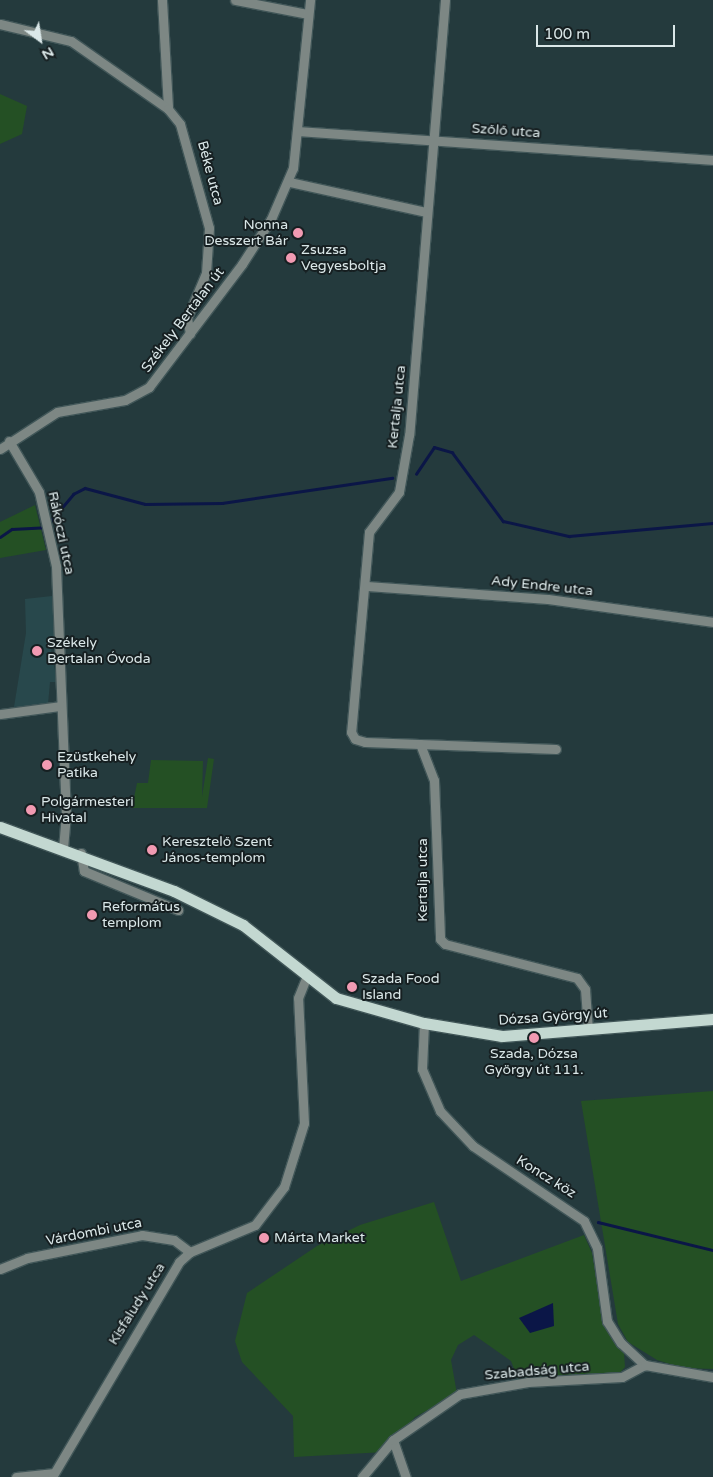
<!DOCTYPE html>
<html>
<head>
<meta charset="utf-8">
<style>
  body { margin:0 }
  #map { position:relative; width:713px; height:1477px; overflow:hidden; background:#243a3d; font-family:"Varela Round",sans-serif }
  div>[style] { position:absolute }
  .built>* { inset:0; background:#28484c }
  .green>* { inset:0; background:#245024 }
  .water>* { inset:0; background:#0b1647 }
  .stream>* { height:2.5px; margin:-1.25px; padding:0 1.25px; transform-origin:1.25px; border-radius:1.25px; background:#0b1647 }
  .roads { filter:drop-shadow(1px 0 #415658) drop-shadow(-1px 0 #415658) drop-shadow(0 1px #415658) drop-shadow(0 -1px #415658) }
  .minor>* { height:9px; margin:-4.5px; padding:0 4.5px; transform-origin:4.5px; border-radius:4.5px; background:#7d8784 }
  .major>* { height:11px; margin:-5.5px; padding:0 5.5px; transform-origin:5.5px; border-radius:5.5px; background:#c3d8d1 }
  .dots>* { width:14px; height:14px; translate:-50% -50%; box-sizing:border-box; border:2px solid #161f21; border-radius:50% }
  span { translate:-50% -50%; white-space:nowrap; text-align:center; line-height:1.15; -webkit-text-stroke:4px #161f21; paint-order:stroke }
  .street-label { font-size:14px; color:#dae7e8 }
  .poi-label { font-size:14px; color:#dae7e8 }
  .right { translate:-100% -50%; text-align:right }
  .left { translate:0 -50%; text-align:left }
  .north { position:absolute; left:15px; top:15px; width:50px; height:50px; -webkit-text-stroke:4px #161f21; paint-order:stroke; rotate:149deg; font-size:14px; font-weight:700; line-height:20px; text-align:center; color:#dae7e8 }
  .north::after { content:''; display:block; margin:auto; width:18px; height:22px; background:#dae7e8; clip-path:polygon(50% 0,100% 100%,50% 72%,0 100%) }
  .scale { position:absolute; left:536px; top:25px; width:139px; height:22px; box-sizing:border-box; border:2px solid #dae7e8; border-top:0; padding-left:6px; font-size:15px; line-height:18px; white-space:nowrap; color:#dae7e8; -webkit-text-stroke:4px #161f21; paint-order:stroke }
</style>
</head>
<body>
<div id="map">
  <div class="built">
    <i style="clip-path:polygon(52px 596px,57px 642px,52px 643px,51px 654px,58px 655px,58px 662px,53px 662px,58px 682px,50px 682px,48px 704px,14px 707px,26px 633px,25px 599px)"></i>
  </div>
  <div class="green">
    <i style="clip-path:polygon(0 94px,27px 106px,22px 134px,0 144px)"></i>
    <i style="clip-path:polygon(35px 505px,46px 550px,0 558px,0 522px)"></i>
    <i style="clip-path:polygon(208px 758px,214px 759px,207px 808px,132px 808px,137px 783px,148px 783px,151px 760px,203px 761px,202px 797px)"></i>
    <i style="clip-path:polygon(713px 1091px,713px 1369px,683px 1368px,657px 1360px,628px 1342px,618px 1324px,581px 1101px)"></i>
    <i style="clip-path:polygon(434px 1202px,461px 1281px,584px 1235px,592px 1253px,603px 1322px,624px 1353px,625px 1367px,617px 1376px,518px 1379px,511px 1361px,474px 1335px,458px 1345px,451px 1360px,457px 1394px,415px 1417px,385px 1452px,294px 1457px,293px 1416px,242px 1362px,235px 1341px,247px 1293px,317px 1246px,360px 1225px)"></i>
  </div>
  <div class="water">
    <i style="clip-path:polygon(553px 1303px,554px 1326px,530px 1333px,519px 1318px)"></i>
  </div>
  <div class="stream">
    <i style="left:416px;top:474px;width:32px;rotate:-56deg"></i>
    <i style="left:434px;top:447px;width:19px;rotate:16deg"></i>
    <i style="left:452px;top:452px;width:86px;rotate:53.5deg"></i>
    <i style="left:503px;top:521px;width:68px;rotate:12.8deg"></i>
    <i style="left:569px;top:536px;width:145px;rotate:-5.2deg"></i>
    <i style="left:49px;top:523px;width:38px;rotate:-50deg"></i>
    <i style="left:73px;top:494px;width:13px;rotate:-27deg"></i>
    <i style="left:85px;top:488px;width:62px;rotate:14.9deg"></i>
    <i style="left:145px;top:504px;width:77px;rotate:-0.7deg"></i>
    <i style="left:222px;top:503px;width:172px;rotate:-8.4deg"></i>
    <i style="left:0;top:537px;width:14px;rotate:-34deg"></i>
    <i style="left:12px;top:529px;width:33px;rotate:-3deg"></i>
    <i style="left:598px;top:1222px;width:118px;rotate:13.7deg"></i>
  </div>
  <div class="roads">
    <div class="minor">
      <i style="left:162px;top:0;width:109px;rotate:86.8deg"></i>
      <i style="left:235px;top:0;width:74px;rotate:10.9deg"></i>
      <i style="left:445px;top:0;width:436px;rotate:94.7deg"></i>
      <i style="left:409px;top:435px;width:58px;rotate:100deg"></i>
      <i style="left:399px;top:492px;width:50px;rotate:126.9deg"></i>
      <i style="left:369px;top:532px;width:201px;rotate:95.1deg"></i>
      <i style="left:351px;top:732px;width:8px;rotate:60deg"></i>
      <i style="left:355px;top:739px;width:10px;rotate:17deg"></i>
      <i style="left:365px;top:742px;width:191px;rotate:2.1deg"></i>
      <i style="left:0;top:24px;width:73px;rotate:13.5deg"></i>
      <i style="left:71px;top:41px;width:118px;rotate:35deg"></i>
      <i style="left:168px;top:109px;width:19px;rotate:51deg"></i>
      <i style="left:180px;top:124px;width:108px;rotate:74.4deg"></i>
      <i style="left:209px;top:228px;width:45px;rotate:93.8deg"></i>
      <i style="left:206px;top:273px;width:49px;rotate:112.9deg"></i>
      <i style="left:187px;top:318px;width:16px;rotate:79deg"></i>
      <i style="left:298px;top:131px;width:416px;rotate:4deg"></i>
      <i style="left:290px;top:182px;width:140px;rotate:12.4deg"></i>
      <i style="left:9px;top:441px;width:59px;rotate:59.5deg"></i>
      <i style="left:39px;top:492px;width:76px;rotate:77.1deg"></i>
      <i style="left:56px;top:566px;width:248px;rotate:87.7deg"></i>
      <i style="left:66px;top:814px;width:34px;rotate:95deg"></i>
      <i style="left:0;top:449px;width:68px;rotate:-33deg"></i>
      <i style="left:57px;top:412px;width:69px;rotate:-10deg"></i>
      <i style="left:125px;top:400px;width:27px;rotate:-28deg"></i>
      <i style="left:149px;top:387px;width:154px;rotate:-52.9deg"></i>
      <i style="left:242px;top:264px;width:54px;rotate:-57.2deg"></i>
      <i style="left:271px;top:219px;width:56px;rotate:-66.7deg"></i>
      <i style="left:293px;top:168px;width:169px;rotate:-84.2deg"></i>
      <i style="left:367px;top:586px;width:181px;rotate:4.1deg"></i>
      <i style="left:548px;top:599px;width:167px;rotate:7.9deg"></i>
      <i style="left:0;top:714px;width:61px;rotate:-7.6deg"></i>
      <i style="left:420px;top:744px;width:39px;rotate:69deg"></i>
      <i style="left:434px;top:780px;width:159px;rotate:87.8deg"></i>
      <i style="left:440px;top:939px;width:7px;rotate:45deg"></i>
      <i style="left:445px;top:944px;width:136px;rotate:14.4deg"></i>
      <i style="left:577px;top:978px;width:14px;rotate:54deg"></i>
      <i style="left:585px;top:989px;width:41px;rotate:85.8deg"></i>
      <i style="left:81px;top:853px;width:18px;rotate:81deg"></i>
      <i style="left:84px;top:871px;width:102px;rotate:22.5deg"></i>
      <i style="left:424px;top:1023px;width:46px;rotate:92.5deg"></i>
      <i style="left:422px;top:1069px;width:46px;rotate:66.8deg"></i>
      <i style="left:440px;top:1111px;width:48px;rotate:46.7deg"></i>
      <i style="left:473px;top:1146px;width:134px;rotate:34deg"></i>
      <i style="left:584px;top:1221px;width:30px;rotate:64deg"></i>
      <i style="left:597px;top:1248px;width:74px;rotate:82.2deg"></i>
      <i style="left:607px;top:1321px;width:26px;rotate:58deg"></i>
      <i style="left:621px;top:1343px;width:33px;rotate:43deg"></i>
      <i style="left:0;top:1269px;width:29px;rotate:-22deg"></i>
      <i style="left:27px;top:1258px;width:117px;rotate:-11.3deg"></i>
      <i style="left:142px;top:1235px;width:32px;rotate:9deg"></i>
      <i style="left:174px;top:1240px;width:20px;rotate:37deg"></i>
      <i style="left:393px;top:1440px;width:39px;rotate:71deg"></i>
      <i style="left:16px;top:1477px;width:36px;rotate:-6deg"></i>
      <i style="left:52px;top:1477px;width:250px;rotate:-59.4deg"></i>
      <i style="left:179px;top:1262px;width:15px;rotate:-42deg"></i>
      <i style="left:190px;top:1252px;width:70px;rotate:-22.6deg"></i>
      <i style="left:255px;top:1225px;width:48px;rotate:-52.7deg"></i>
      <i style="left:284px;top:1187px;width:67px;rotate:-72.6deg"></i>
      <i style="left:304px;top:1123px;width:125px;rotate:-92.7deg"></i>
      <i style="left:298px;top:998px;width:22px;rotate:-68deg"></i>
      <i style="left:362px;top:1477px;width:48px;rotate:-50deg"></i>
      <i style="left:393px;top:1440px;width:81px;rotate:-34.5deg"></i>
      <i style="left:460px;top:1394px;width:69px;rotate:-10deg"></i>
      <i style="left:528px;top:1382px;width:94px;rotate:-3deg"></i>
      <i style="left:622px;top:1377px;width:26px;rotate:-28deg"></i>
      <i style="left:645px;top:1365px;width:69px;rotate:10deg"></i>
    </div>
    <div class="major">
      <i style="left:0;top:827px;width:185px;rotate:20.2deg"></i>
      <i style="left:174px;top:891px;width:77px;rotate:26.2deg"></i>
      <i style="left:243px;top:925px;width:118px;rotate:38.1deg"></i>
      <i style="left:336px;top:998px;width:91px;rotate:15.9deg"></i>
      <i style="left:424px;top:1023px;width:79px;rotate:9.5deg"></i>
      <i style="left:502px;top:1036px;width:212px;rotate:-4.6deg"></i>
    </div>
  </div>
  <div class="dots">
    <i style="left:298px;top:233px;background:#f19ab2"></i>
    <i style="left:291px;top:258px;background:#f19ab2"></i>
    <i style="left:37px;top:651px;background:#f19ab2"></i>
    <i style="left:47px;top:765px;background:#f19ab2"></i>
    <i style="left:31px;top:810px;background:#f19ab2"></i>
    <i style="left:152px;top:850px;background:#f19ab2"></i>
    <i style="left:92px;top:915px;background:#f19ab2"></i>
    <i style="left:352px;top:987px;background:#f19ab2"></i>
    <i style="left:534px;top:1038px;background:#f19ab2"></i>
    <i style="left:264px;top:1238px;background:#f19ab2"></i>
  </div>
  <div class="street-label">
    <span style="left:506px;top:131px;rotate:4deg">Szőlő utca</span>
    <span style="left:210px;top:173px;rotate:75deg">Béke utca</span>
    <span style="left:183px;top:320px;rotate:-53deg">Székely Bertalan út</span>
    <span style="left:397px;top:407px;rotate:-84deg">Kertalja utca</span>
    <span style="left:61px;top:533px;rotate:78deg">Rákóczi utca</span>
    <span style="left:542px;top:586px;rotate:6deg">Ady Endre utca</span>
    <span style="left:423px;top:880px;rotate:-90deg">Kertalja utca</span>
    <span style="left:553px;top:1017px;rotate:-4deg">Dózsa György út</span>
    <span style="left:546px;top:1177px;rotate:32deg">Koncz köz</span>
    <span style="left:94px;top:1232px;rotate:-11deg">Várdombi utca</span>
    <span style="left:137px;top:1304px;rotate:-58deg">Kisfaludy utca</span>
    <span style="left:537px;top:1371px;rotate:-5deg">Szabadság utca</span>
  </div>
  <div class="poi-label">
    <span class="right" style="left:288px;top:233px">Nonna<br>Desszert Bár</span>
    <span class="left" style="left:301px;top:258px">Zsuzsa<br>Vegyesboltja</span>
    <span class="left" style="left:47px;top:651px">Székely<br>Bertalan Óvoda</span>
    <span class="left" style="left:57px;top:765px">Ezüstkehely<br>Patika</span>
    <span class="left" style="left:41px;top:810px">Polgármesteri<br>Hivatal</span>
    <span class="left" style="left:162px;top:850px">Keresztelő Szent<br>János-templom</span>
    <span class="left" style="left:102px;top:915px">Református<br>templom</span>
    <span class="left" style="left:362px;top:987px">Szada Food<br>Island</span>
    <span style="left:534px;top:1062px">Szada, Dózsa<br>György út 111.</span>
    <span class="left" style="left:274px;top:1238px">Márta Market</span>
  </div>
  <div class="north">N</div>
  <div class="scale">100 m</div>
</div>
</body>
</html>
